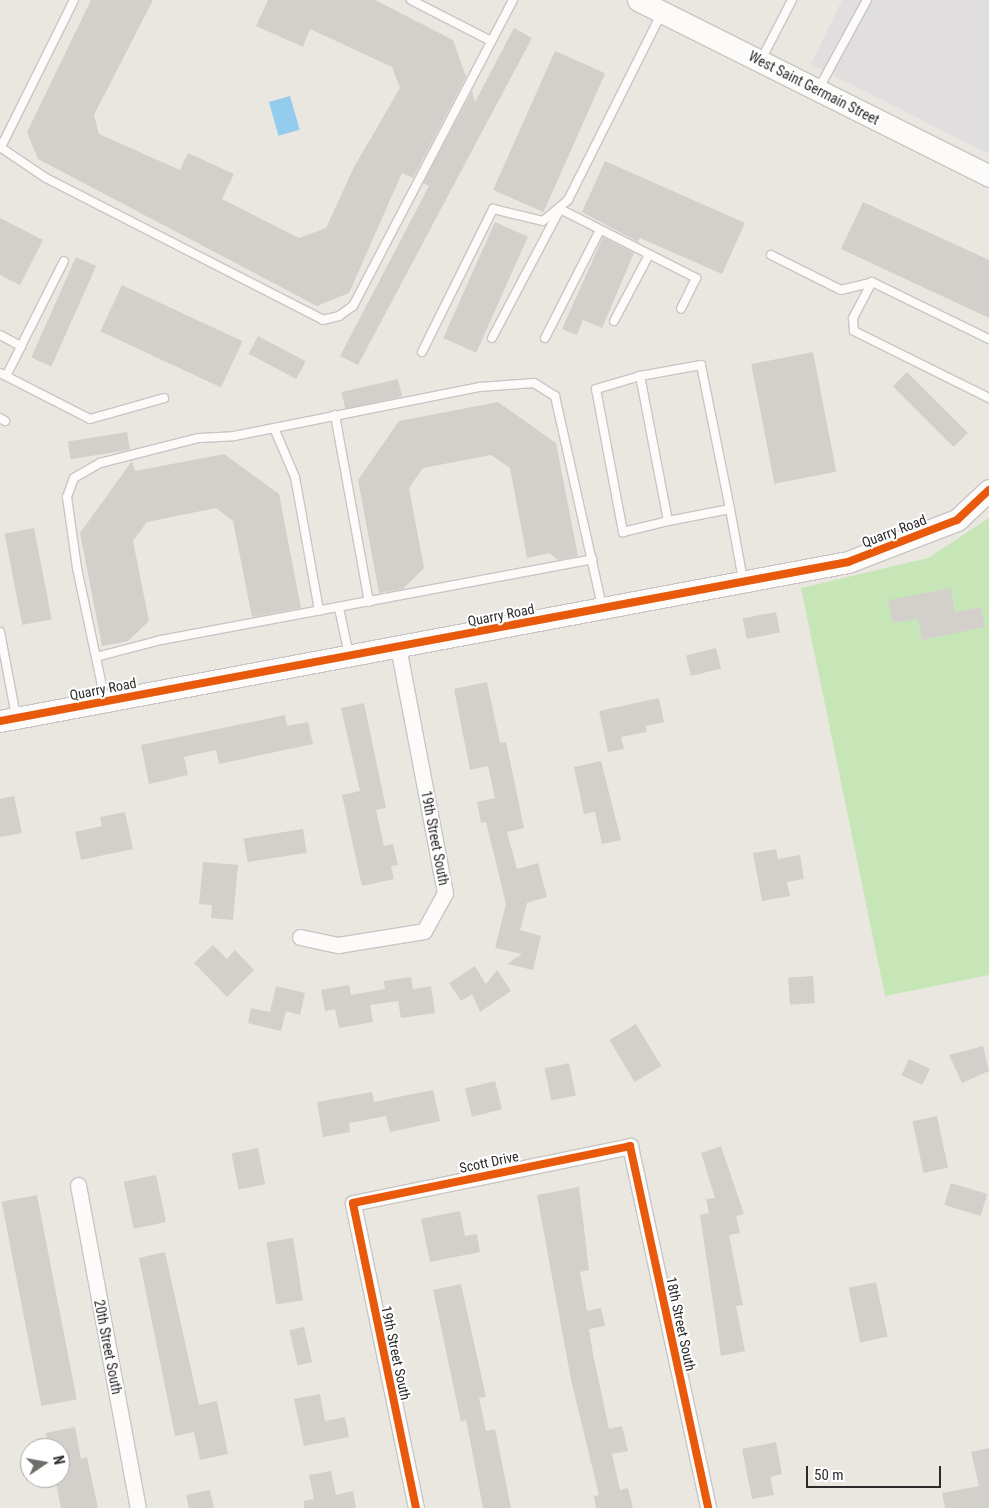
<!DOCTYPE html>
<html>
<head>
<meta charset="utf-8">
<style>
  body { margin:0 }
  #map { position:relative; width:989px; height:1508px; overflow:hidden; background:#eae7e0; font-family:"Roboto Condensed",sans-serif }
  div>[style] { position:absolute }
  .industrial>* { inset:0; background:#e0dedf }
  .green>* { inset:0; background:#c7e6b8 }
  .water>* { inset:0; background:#93ccec; transform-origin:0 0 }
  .building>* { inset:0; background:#d3d0cb; transform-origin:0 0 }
  .roads { filter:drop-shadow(1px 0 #c7c6c5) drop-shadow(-1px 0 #c7c6c5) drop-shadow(0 1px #c7c6c5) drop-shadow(0 -1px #c7c6c5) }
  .lane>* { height:8px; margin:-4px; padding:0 4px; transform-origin:4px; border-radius:4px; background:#fcfbfa }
  .street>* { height:15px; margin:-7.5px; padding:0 7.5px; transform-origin:7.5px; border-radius:7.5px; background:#fcfbfa }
  .secondary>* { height:21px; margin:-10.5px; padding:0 10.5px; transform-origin:10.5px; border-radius:10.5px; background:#fcfbfa }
  .cycleway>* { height:8px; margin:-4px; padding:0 4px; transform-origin:4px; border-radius:4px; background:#e8590c }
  span { translate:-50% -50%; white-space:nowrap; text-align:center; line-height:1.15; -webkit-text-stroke:4px #fff; paint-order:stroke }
  .street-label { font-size:14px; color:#2b2b2b }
  .north { position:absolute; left:20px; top:1438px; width:50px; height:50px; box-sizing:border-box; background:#fff; border:1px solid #aaa; border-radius:50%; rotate:78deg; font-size:14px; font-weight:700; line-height:20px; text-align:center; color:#2b2b2b }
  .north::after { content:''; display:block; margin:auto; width:18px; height:22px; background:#6e6d6a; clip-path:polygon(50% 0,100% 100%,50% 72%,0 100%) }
  .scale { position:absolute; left:806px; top:1466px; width:135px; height:22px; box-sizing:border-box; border:2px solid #2b2b2b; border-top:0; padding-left:6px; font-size:15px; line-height:18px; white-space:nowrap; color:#2b2b2b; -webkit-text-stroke:4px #fff; paint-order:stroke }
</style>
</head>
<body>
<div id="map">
  <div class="industrial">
    <i style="clip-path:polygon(842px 0,989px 0,989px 154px,811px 64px)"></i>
  </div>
  <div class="green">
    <i style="clip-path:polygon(989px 518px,989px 975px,885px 996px,801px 588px,928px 558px)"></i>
  </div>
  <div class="water">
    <i style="left:290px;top:96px;width:35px;height:22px;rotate:74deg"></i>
  </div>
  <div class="building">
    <i style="clip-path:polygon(91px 0,153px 0,94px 115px,99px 134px,180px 170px,188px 153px,234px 174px,222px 199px,299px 238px,326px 228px,354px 167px,400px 88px,392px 67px,310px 29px,303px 47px,256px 26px,268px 0,375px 0,453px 40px,466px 77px,413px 178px,402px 173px,349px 293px,317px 306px,38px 159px,27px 132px)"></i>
    <i style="clip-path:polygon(514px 28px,532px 38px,358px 365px,340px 356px,429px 186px,423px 183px,472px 91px,475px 102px)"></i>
    <i style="left:555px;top:51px;width:55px;height:152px;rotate:24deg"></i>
    <i style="clip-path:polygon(605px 161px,745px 223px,722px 274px,640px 238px,638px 242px,582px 212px)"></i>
    <i style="clip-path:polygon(863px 202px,989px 260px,989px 318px,841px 249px)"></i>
    <i style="clip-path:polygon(0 218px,43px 240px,20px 285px,0 275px)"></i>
    <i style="left:495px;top:222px;width:36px;height:127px;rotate:24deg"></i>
    <i style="clip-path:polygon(603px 237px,634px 253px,602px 328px,583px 320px,577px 335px,562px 329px)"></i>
    <i style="left:76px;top:257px;width:22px;height:110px;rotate:24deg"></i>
    <i style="left:122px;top:285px;width:133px;height:51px;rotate:25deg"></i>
    <i style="left:258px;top:336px;width:54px;height:20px;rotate:28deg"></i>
    <i style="left:813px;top:352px;width:122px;height:63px;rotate:79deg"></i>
    <i style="left:907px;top:372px;width:86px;height:20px;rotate:45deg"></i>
    <i style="left:398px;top:379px;width:18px;height:58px;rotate:77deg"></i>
    <i style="clip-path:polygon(498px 402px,556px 443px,578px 556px,558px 560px,549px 553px,527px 558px,510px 468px,491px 455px,423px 468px,409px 488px,424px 568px,403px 589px,379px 593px,358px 480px,399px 421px)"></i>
    <i style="left:127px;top:432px;width:18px;height:60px;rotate:81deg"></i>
    <i style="clip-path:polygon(224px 454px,279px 494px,301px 608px,252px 617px,233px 521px,216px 508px,147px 522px,133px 541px,149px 621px,128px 641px,102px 646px,80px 533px,132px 461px,135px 471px)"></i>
    <i style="left:34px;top:528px;width:93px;height:30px;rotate:79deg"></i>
    <i style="clip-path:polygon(951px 588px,955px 612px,981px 607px,985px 627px,922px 640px,918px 619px,893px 623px,888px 600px)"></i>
    <i style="left:776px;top:612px;width:21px;height:34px;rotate:79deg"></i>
    <i style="left:716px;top:648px;width:21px;height:31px;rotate:76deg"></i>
    <i style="clip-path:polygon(487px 682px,500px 743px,506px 742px,524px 828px,507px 832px,517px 869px,538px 863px,547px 897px,527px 903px,520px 930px,541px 936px,533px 970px,507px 964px,522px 954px,495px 948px,506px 904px,486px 822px,481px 823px,477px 802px,495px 798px,488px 766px,470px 770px,454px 689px)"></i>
    <i style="clip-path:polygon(659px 698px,664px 722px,646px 726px,647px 732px,621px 737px,624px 749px,608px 752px,599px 711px)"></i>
    <i style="clip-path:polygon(364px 703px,386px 808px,376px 810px,384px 846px,393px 844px,398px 865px,391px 866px,394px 879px,362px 886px,342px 795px,360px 791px,341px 708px)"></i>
    <i style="clip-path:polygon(285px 715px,287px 726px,308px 722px,313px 744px,219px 764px,216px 750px,184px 757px,188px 775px,149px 784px,141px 745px)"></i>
    <i style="clip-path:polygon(601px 761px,621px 840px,602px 844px,595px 812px,584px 814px,574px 767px)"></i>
    <i style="clip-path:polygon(14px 796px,22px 833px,0 837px,0 799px)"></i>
    <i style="clip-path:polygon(125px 812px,133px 849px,81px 860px,75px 832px,102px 826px,100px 817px)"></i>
    <i style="left:303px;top:829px;width:24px;height:60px;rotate:81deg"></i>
    <i style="clip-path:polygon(776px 849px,778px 859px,800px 855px,804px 879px,787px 882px,790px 896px,762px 901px,753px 853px)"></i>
    <i style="clip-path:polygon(203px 862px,238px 865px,233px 920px,211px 918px,212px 905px,199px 904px)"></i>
    <i style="clip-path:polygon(213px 945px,227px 959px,235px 950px,254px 970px,227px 997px,194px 963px)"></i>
    <i style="clip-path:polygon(475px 966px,486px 984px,497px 970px,511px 991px,480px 1012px,472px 994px,461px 1001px,449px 983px)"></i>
    <i style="left:813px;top:976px;width:27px;height:25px;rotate:86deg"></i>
    <i style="clip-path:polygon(411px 977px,413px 989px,431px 986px,435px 1013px,401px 1018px,398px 1001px,370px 1005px,373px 1022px,339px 1028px,335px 1009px,325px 1011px,321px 990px,349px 985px,351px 995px,385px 989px,384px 981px)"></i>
    <i style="clip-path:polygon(276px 986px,305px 993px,300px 1015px,286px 1011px,281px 1031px,248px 1023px,251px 1008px,270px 1012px)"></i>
    <i style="left:636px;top:1024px;width:49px;height:31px;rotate:59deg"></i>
    <i style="clip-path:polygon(983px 1046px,989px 1071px,962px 1083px,949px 1055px)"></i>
    <i style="left:909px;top:1059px;width:23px;height:18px;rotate:25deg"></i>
    <i style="left:569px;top:1063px;width:33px;height:25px;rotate:78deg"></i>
    <i style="left:495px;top:1081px;width:29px;height:31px;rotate:76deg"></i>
    <i style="clip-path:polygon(433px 1090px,440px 1121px,390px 1132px,386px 1116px,349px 1123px,350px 1132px,323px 1137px,317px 1102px,372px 1092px,374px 1102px)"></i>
    <i style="left:937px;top:1116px;width:53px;height:25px;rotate:78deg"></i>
    <i style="clip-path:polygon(721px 1146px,744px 1214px,736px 1216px,740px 1233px,729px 1235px,743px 1305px,736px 1306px,745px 1351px,721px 1356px,700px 1215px,709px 1213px,706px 1199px,715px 1198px,701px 1153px)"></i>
    <i style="left:258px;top:1148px;width:37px;height:27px;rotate:79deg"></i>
    <i style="left:156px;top:1175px;width:48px;height:33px;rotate:78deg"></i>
    <i style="left:951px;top:1183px;width:38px;height:23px;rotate:17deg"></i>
    <i style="clip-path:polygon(579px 1187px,589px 1270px,580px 1272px,587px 1311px,601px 1308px,605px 1326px,589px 1329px,593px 1354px,609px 1429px,622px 1426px,628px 1451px,612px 1454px,620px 1490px,628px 1488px,633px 1508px,596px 1508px,594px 1496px,599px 1495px,571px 1380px,537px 1195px)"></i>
    <i style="left:37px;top:1195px;width:208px;height:36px;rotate:79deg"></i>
    <i style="clip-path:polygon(460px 1211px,465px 1236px,477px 1234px,480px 1252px,430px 1262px,421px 1219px)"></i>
    <i style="left:293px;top:1238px;width:63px;height:27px;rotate:81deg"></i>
    <i style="clip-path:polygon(165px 1252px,199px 1405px,217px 1401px,228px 1454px,200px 1460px,194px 1432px,175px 1436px,139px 1258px)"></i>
    <i style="left:876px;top:1282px;width:56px;height:28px;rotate:78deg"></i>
    <i style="clip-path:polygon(461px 1284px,486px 1397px,479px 1398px,486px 1431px,495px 1429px,511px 1508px,483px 1508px,466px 1420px,461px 1422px,433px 1290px)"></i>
    <i style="left:304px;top:1327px;width:36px;height:15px;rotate:77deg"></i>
    <i style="clip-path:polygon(320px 1394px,325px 1421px,345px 1417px,349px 1437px,304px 1446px,294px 1399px)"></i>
    <i style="clip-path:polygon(75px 1427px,81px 1459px,87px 1457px,98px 1508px,61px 1508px,55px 1478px,60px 1478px,60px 1448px,49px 1448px,46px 1433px)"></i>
    <i style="clip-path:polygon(776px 1442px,782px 1474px,770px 1477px,774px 1495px,752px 1499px,742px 1449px)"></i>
    <i style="clip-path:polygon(989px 1448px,989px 1508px,945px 1508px,942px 1493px,979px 1486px,971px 1452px)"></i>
    <i style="clip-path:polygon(331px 1471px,336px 1495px,353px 1491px,356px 1508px,304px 1508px,304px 1501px,314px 1499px,309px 1475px)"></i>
    <i style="clip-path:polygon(210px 1490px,214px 1508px,189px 1508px,186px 1495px)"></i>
  </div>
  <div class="roads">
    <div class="lane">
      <i style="left:411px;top:0;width:90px;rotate:27.1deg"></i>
      <i style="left:761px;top:60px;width:68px;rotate:-62.7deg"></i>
      <i style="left:819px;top:88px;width:100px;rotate:-61.4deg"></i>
      <i style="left:0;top:147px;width:55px;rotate:34deg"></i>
      <i style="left:46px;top:178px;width:311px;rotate:27.1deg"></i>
      <i style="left:323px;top:320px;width:16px;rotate:-14deg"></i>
      <i style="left:339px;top:316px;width:17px;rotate:-36deg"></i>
      <i style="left:353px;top:306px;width:345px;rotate:-62.4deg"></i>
      <i style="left:1px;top:147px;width:164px;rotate:-63.6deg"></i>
      <i style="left:771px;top:255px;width:78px;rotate:26.6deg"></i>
      <i style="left:841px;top:290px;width:32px;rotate:-14deg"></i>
      <i style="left:872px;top:282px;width:130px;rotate:26deg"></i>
      <i style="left:872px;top:282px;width:41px;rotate:117.8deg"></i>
      <i style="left:853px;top:318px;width:13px;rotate:86deg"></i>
      <i style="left:854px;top:331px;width:151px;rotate:26.4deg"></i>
      <i style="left:614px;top:321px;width:75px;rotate:-62.1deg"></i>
      <i style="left:0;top:335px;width:24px;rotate:28deg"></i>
      <i style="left:21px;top:346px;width:95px;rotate:-63.2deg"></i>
      <i style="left:492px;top:338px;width:146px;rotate:-62.2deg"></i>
      <i style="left:560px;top:209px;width:153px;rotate:26.9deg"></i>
      <i style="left:696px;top:278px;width:34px;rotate:116deg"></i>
      <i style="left:545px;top:338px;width:121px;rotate:-63deg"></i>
      <i style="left:422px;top:352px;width:160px;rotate:-63.6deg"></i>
      <i style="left:493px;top:209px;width:51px;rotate:13.5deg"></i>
      <i style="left:543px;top:221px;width:33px;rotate:-40deg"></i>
      <i style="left:568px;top:200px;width:208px;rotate:-63.4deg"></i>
      <i style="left:0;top:373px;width:101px;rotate:27.1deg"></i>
      <i style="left:90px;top:419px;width:77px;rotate:-15.8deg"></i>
      <i style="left:6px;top:376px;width:34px;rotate:-63deg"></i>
      <i style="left:640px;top:376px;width:46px;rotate:163.5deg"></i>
      <i style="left:596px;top:389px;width:146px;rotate:79.3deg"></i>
      <i style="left:623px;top:532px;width:46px;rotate:-13.7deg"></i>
      <i style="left:335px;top:415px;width:190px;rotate:79.7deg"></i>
      <i style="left:0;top:418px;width:6px;rotate:31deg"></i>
      <i style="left:274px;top:428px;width:53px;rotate:66.8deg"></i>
      <i style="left:295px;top:477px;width:136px;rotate:79.8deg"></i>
      <i style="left:730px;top:509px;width:63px;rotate:169deg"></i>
      <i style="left:668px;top:521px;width:148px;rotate:-100.9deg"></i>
      <i style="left:640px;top:376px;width:62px;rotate:-10.2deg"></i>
      <i style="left:701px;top:365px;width:147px;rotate:78.6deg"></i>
      <i style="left:730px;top:509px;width:72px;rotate:79.6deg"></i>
      <i style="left:339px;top:608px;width:48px;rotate:78deg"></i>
      <i style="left:0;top:632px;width:86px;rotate:79.2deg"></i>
      <i style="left:96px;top:657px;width:67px;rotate:-14.7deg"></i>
      <i style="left:161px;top:640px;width:439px;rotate:-10.6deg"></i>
      <i style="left:105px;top:700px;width:135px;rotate:-102deg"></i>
      <i style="left:77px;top:568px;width:72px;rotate:-98deg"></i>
      <i style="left:67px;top:497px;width:20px;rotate:-70deg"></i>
      <i style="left:74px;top:478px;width:30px;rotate:-30deg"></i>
      <i style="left:100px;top:463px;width:102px;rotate:-14.2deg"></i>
      <i style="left:199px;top:438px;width:35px;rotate:-3deg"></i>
      <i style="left:234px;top:436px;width:251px;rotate:-11.3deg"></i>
      <i style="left:480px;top:387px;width:54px;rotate:-4.2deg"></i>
      <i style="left:534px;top:383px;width:25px;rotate:32deg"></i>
      <i style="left:555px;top:396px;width:215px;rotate:77.4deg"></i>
    </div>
    <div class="street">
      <i style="left:300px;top:937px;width:39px;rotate:12deg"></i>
      <i style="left:338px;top:945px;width:87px;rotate:-9.2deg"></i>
      <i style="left:424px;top:931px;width:43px;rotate:-61.1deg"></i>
      <i style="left:445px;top:893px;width:250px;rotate:-100.8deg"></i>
      <i style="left:78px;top:1185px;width:329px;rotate:79.5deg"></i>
      <i style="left:416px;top:1508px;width:311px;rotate:-101.7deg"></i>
      <i style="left:353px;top:1203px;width:283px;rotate:-11.6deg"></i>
      <i style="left:630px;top:1146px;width:370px;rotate:77.8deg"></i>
    </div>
    <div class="secondary">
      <i style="left:638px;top:0;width:393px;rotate:26.6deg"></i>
      <i style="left:0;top:721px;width:863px;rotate:-10.62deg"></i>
      <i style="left:848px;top:562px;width:117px;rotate:-21.1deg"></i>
      <i style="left:957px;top:520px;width:44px;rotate:-43.2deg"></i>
    </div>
  </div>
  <div class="cycleway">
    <i style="left:0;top:721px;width:863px;rotate:-10.62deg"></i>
    <i style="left:848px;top:562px;width:117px;rotate:-21.1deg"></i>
    <i style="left:957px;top:520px;width:44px;rotate:-43.2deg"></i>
    <i style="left:416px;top:1508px;width:311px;rotate:-101.7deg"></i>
    <i style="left:353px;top:1203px;width:283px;rotate:-11.6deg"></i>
    <i style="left:630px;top:1146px;width:370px;rotate:77.8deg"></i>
  </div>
  <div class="street-label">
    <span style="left:814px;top:88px;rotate:27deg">West Saint Germain Street</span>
    <span style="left:894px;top:531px;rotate:-21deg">Quarry Road</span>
    <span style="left:501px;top:615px;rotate:-11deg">Quarry Road</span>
    <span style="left:103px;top:689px;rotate:-11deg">Quarry Road</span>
    <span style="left:435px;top:838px;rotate:79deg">19th Street South</span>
    <span style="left:489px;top:1162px;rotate:-12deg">Scott Drive</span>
    <span style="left:681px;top:1324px;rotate:78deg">18th Street South</span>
    <span style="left:108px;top:1347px;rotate:79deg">20th Street South</span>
    <span style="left:396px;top:1353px;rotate:78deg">19th Street South</span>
  </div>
  <div class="north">N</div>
  <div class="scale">50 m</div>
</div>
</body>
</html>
